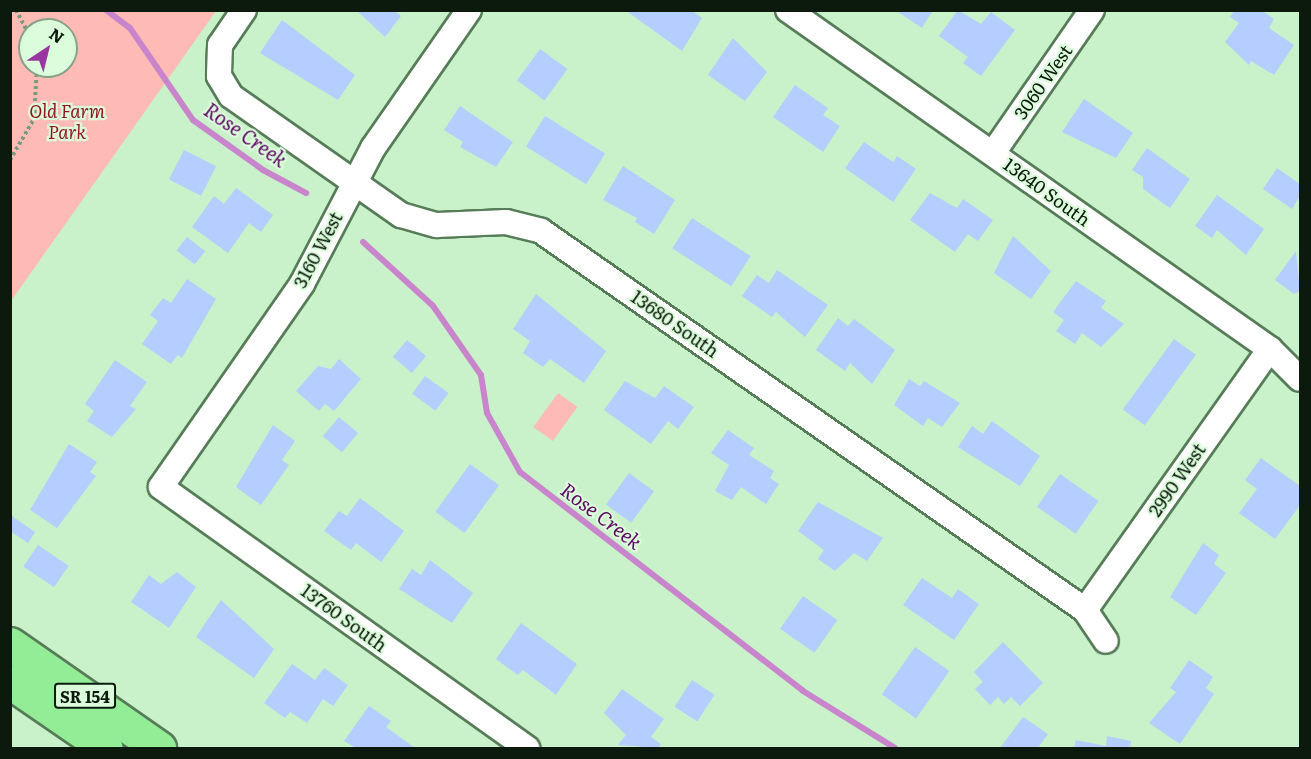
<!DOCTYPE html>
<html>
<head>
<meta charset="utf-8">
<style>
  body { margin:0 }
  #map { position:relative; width:1311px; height:759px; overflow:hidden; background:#c9f2ca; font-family:Literata,serif }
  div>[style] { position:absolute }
  .green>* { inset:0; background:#febbb5; transform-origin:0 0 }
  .stream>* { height:6px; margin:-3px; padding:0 3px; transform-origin:3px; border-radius:3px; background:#c985cc }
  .building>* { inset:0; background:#b5cdff; transform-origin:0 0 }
  .path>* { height:4px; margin-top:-2px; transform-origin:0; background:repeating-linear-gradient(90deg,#7b9a7c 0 3px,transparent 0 6px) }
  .roads { filter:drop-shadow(2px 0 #577c58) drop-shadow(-2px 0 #577c58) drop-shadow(0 2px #577c58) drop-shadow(0 -2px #577c58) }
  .street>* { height:24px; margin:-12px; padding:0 12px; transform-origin:12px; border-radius:12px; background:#fff }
  .highway>* { height:33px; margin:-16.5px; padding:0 16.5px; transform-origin:16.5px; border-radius:16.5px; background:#93ed96 }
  span { translate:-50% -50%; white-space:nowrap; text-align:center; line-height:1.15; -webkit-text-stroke:4.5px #dcfddc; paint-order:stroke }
  .shield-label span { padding:2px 4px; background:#dcfddc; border:2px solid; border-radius:4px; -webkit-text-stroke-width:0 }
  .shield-label { font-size:16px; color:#0b1a0c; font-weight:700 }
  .street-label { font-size:18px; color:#0b1a0c }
  .park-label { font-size:18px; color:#8f161c; font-style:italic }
  .water-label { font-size:20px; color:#5e0764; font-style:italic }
  .frame { position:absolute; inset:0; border:12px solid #0b1a0c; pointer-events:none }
  .north { position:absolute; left:18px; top:18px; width:60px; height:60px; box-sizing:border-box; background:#dcfddc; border:2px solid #88a289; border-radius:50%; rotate:35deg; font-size:16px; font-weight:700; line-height:24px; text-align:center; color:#0b1a0c }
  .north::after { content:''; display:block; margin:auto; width:21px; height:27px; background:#98379f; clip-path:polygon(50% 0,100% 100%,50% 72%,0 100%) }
</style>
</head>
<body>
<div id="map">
  <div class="green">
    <i style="clip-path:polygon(evenodd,11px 10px,216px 11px,11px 301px,10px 11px,11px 10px,30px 30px,66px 30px,66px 66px,30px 66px,30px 30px)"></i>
    <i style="left:558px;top:393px;width:24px;height:42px;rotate:36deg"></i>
  </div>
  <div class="stream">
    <i style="left:106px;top:10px;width:30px;rotate:37deg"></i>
    <i style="left:130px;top:28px;width:112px;rotate:55.6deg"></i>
    <i style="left:193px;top:120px;width:86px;rotate:35.5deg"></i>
    <i style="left:263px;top:170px;width:49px;rotate:28.1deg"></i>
    <i style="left:363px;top:242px;width:95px;rotate:42.4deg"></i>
    <i style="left:433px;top:306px;width:84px;rotate:55.2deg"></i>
    <i style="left:481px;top:375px;width:38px;rotate:81deg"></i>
    <i style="left:487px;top:413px;width:68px;rotate:60.8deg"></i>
    <i style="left:520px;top:472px;width:358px;rotate:37.7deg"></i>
    <i style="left:803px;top:691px;width:108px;rotate:31.8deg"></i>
  </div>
  <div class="building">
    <i style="clip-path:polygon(356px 10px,393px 10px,401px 16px,385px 37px)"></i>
    <i style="clip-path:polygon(625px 10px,691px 10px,702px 18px,682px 51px)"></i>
    <i style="clip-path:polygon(895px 10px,933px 10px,922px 28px)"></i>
    <i style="clip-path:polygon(958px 10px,981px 24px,991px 12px,1015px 30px,981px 76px,963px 63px,968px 57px,939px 36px)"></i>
    <i style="clip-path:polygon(1235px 10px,1261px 10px,1274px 19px,1269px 28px,1294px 45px,1274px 75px,1251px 61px,1249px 65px,1225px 42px,1239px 23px,1230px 17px)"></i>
    <i style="clip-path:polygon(282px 20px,355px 75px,338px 100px,260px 53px)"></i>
    <i style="clip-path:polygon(733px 38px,767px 72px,745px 101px,708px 75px)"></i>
    <i style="left:540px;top:49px;width:34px;height:39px;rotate:36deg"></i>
    <i style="clip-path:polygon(795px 85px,828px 108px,823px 115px,840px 126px,823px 152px,773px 117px)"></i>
    <i style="clip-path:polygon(1084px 99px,1133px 133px,1116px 158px,1062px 132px)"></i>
    <i style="clip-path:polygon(460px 106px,513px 142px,496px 167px,460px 147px,463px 142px,444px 130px)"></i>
    <i style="left:545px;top:116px;width:71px;height:36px;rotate:32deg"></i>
    <i style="clip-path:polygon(864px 142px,893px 162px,897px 156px,916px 169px,893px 202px,845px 168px)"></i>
    <i style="clip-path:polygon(1147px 148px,1190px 179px,1170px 208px,1143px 189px,1143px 177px,1132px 170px)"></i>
    <i style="left:184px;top:150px;width:36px;height:33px;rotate:27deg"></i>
    <i style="clip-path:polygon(623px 166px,675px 200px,654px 234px,635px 222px,637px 218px,603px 200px)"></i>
    <i style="clip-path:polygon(1277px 168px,1300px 184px,1300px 196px,1292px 209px,1263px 189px)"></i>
    <i style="clip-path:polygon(236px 188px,273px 215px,261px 232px,249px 223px,228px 253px,192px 227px,214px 196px,224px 204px)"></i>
    <i style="clip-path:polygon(930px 193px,957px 208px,963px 199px,993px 220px,978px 241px,968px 234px,955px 252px,910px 220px)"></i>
    <i style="clip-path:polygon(1217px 195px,1264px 229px,1246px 255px,1217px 230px,1212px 238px,1195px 226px)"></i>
    <i style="left:692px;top:218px;width:70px;height:36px;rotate:33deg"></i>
    <i style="clip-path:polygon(1013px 236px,1051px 271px,1031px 299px,994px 273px)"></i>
    <i style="left:187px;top:237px;width:23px;height:17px;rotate:38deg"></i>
    <i style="clip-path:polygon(1296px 251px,1300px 291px,1294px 294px,1275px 280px)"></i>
    <i style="clip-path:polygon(777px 270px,828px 305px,805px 337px,776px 312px,772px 317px,742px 296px,757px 275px,769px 283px)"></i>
    <i style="clip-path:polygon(187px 279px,216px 299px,182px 358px,178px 355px,171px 364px,142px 344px,158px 321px,150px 315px,163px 298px,171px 303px)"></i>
    <i style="clip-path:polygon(1076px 281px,1106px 301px,1101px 308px,1124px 324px,1101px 347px,1082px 333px,1075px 344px,1056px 331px,1064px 320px,1053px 312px)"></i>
    <i style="clip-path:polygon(536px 294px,606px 351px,584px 383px,550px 359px,543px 367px,523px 353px,530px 341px,513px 329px)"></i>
    <i style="clip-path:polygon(838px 318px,848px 326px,854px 319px,895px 350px,872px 384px,850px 363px,845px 371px,816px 350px)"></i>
    <i style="left:1174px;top:339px;width:27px;height:87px;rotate:36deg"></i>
    <i style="left:407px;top:340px;width:25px;height:22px;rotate:40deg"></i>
    <i style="clip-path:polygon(339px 359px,361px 379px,334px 411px,325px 404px,319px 411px,296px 391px,318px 366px,331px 369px)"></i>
    <i style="clip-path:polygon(115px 360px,147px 382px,130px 406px,136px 409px,112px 437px,87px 421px,94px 411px,85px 404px)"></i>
    <i style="left:425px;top:376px;width:29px;height:22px;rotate:36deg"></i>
    <i style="clip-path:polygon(909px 379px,920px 386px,924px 381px,960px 403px,942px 427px,928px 418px,923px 426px,894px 405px)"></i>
    <i style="clip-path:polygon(625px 381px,655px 398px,664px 386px,694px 407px,678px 429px,668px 421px,651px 444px,604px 410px)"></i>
    <i style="left:339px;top:417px;width:25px;height:25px;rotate:40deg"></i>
    <i style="clip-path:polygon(992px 421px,1040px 456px,1020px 486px,958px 447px,972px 426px,983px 434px)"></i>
    <i style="clip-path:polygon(273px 425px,295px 441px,282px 460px,289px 465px,261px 505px,236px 487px)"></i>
    <i style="clip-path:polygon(728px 430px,754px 448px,749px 455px,774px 471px,770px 478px,779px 484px,766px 504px,741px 487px,732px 500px,715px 491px,729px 465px,711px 453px)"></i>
    <i style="clip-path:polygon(69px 444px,97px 462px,90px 472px,96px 476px,57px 528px,30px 510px)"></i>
    <i style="clip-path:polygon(1261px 458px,1300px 486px,1300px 505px,1275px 539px,1239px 513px,1257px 489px,1245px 480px)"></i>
    <i style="left:470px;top:464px;width:36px;height:59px;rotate:36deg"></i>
    <i style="left:629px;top:473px;width:31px;height:39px;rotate:36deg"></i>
    <i style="left:1060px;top:474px;width:47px;height:40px;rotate:35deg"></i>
    <i style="clip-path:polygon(360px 498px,404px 531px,381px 562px,356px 543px,351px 550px,324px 531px,339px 511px,347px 516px)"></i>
    <i style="clip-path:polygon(818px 502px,883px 538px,867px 561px,854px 553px,835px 571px,818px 559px,824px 550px,798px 531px)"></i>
    <i style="clip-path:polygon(12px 516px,35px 532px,28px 543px,10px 531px)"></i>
    <i style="clip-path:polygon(1203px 543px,1219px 555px,1214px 564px,1226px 573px,1196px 615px,1170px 597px)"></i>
    <i style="left:38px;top:545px;width:37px;height:26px;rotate:34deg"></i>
    <i style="clip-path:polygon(430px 560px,473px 593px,452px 623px,399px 589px,412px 569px,421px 575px)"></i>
    <i style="clip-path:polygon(177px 572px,196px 587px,169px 628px,131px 602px,149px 575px,161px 584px)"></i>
    <i style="clip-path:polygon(922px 578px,952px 598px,958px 589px,979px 604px,954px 640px,903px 605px)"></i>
    <i style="left:803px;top:596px;width:42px;height:40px;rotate:35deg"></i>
    <i style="clip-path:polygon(221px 600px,274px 649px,254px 678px,196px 637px)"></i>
    <i style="clip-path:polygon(521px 623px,577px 664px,556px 695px,523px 670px,518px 675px,496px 659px)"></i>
    <i style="clip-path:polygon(1003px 642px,1043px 683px,1020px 706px,1011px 697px,1004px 704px,998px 697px,990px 705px,975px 689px,983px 682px,974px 672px)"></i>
    <i style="left:915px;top:647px;width:42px;height:58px;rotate:35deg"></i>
    <i style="clip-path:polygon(1189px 660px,1213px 677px,1206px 688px,1214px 694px,1180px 744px,1149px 723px,1176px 692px,1170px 688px)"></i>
    <i style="clip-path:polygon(292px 664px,315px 680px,324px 668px,348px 685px,333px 706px,323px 699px,307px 723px,290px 712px,285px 718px,264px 703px)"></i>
    <i style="left:692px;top:680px;width:27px;height:32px;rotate:33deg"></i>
    <i style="clip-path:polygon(622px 689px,664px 719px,651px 737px,661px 744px,658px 748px,618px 745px,626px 735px,604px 713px)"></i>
    <i style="clip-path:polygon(369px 706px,391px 721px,386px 727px,415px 748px,356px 748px,344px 741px)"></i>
    <i style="clip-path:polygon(1023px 717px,1048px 734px,1038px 748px,1000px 748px)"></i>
    <i style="clip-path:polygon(1107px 736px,1131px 741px,1130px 748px,1074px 748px,1076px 740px,1106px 746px)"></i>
  </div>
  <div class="path">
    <i style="left:16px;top:10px;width:30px;rotate:62deg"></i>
    <i style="left:10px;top:160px;width:48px;rotate:-59.7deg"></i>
    <i style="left:34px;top:119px;width:53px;rotate:-86.8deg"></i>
  </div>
  <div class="roads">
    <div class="street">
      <i style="left:244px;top:10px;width:42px;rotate:124.4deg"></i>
      <i style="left:220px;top:45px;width:31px;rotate:92deg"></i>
      <i style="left:219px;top:76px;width:23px;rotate:59deg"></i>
      <i style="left:231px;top:96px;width:208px;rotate:35deg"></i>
      <i style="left:401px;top:215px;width:37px;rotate:16deg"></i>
      <i style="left:437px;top:225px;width:69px;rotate:-2.5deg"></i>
      <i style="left:506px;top:222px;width:36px;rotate:14deg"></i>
      <i style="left:541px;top:231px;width:663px;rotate:34.86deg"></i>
      <i style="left:1085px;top:610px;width:37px;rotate:56deg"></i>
      <i style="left:469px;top:10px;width:168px;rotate:124.8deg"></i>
      <i style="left:373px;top:148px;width:153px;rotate:117.6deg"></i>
      <i style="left:302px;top:284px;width:247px;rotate:124.8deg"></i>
      <i style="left:161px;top:487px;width:450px;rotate:35.5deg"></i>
      <i style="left:788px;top:10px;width:589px;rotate:35.12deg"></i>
      <i style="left:1270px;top:349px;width:42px;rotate:45deg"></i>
      <i style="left:993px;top:153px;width:174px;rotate:-55.3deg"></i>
      <i style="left:1085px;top:610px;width:320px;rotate:-54.7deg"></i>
    </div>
    <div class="highway">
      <i style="left:10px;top:644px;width:182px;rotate:34.9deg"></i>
      <i style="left:10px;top:682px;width:116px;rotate:34.5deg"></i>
    </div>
  </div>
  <div class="shield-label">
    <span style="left:85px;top:696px">SR 154</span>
  </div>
  <div class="street-label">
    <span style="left:1043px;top:82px;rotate:-55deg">3060 West</span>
    <span style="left:1047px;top:192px;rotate:36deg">13640 South</span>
    <span style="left:318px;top:250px;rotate:-62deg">3160 West</span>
    <span style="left:675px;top:324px;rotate:35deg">13680 South</span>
    <span style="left:1177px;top:480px;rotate:-55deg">2990 West</span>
    <span style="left:344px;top:618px;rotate:36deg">13760 South</span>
  </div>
  <div class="park-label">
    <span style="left:67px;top:122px">Old Farm<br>Park</span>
  </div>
  <div class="water-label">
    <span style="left:246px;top:134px;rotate:35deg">Rose Creek</span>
    <span style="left:602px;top:515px;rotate:37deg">Rose Creek</span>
  </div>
  <div class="frame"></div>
  <div class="north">N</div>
</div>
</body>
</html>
